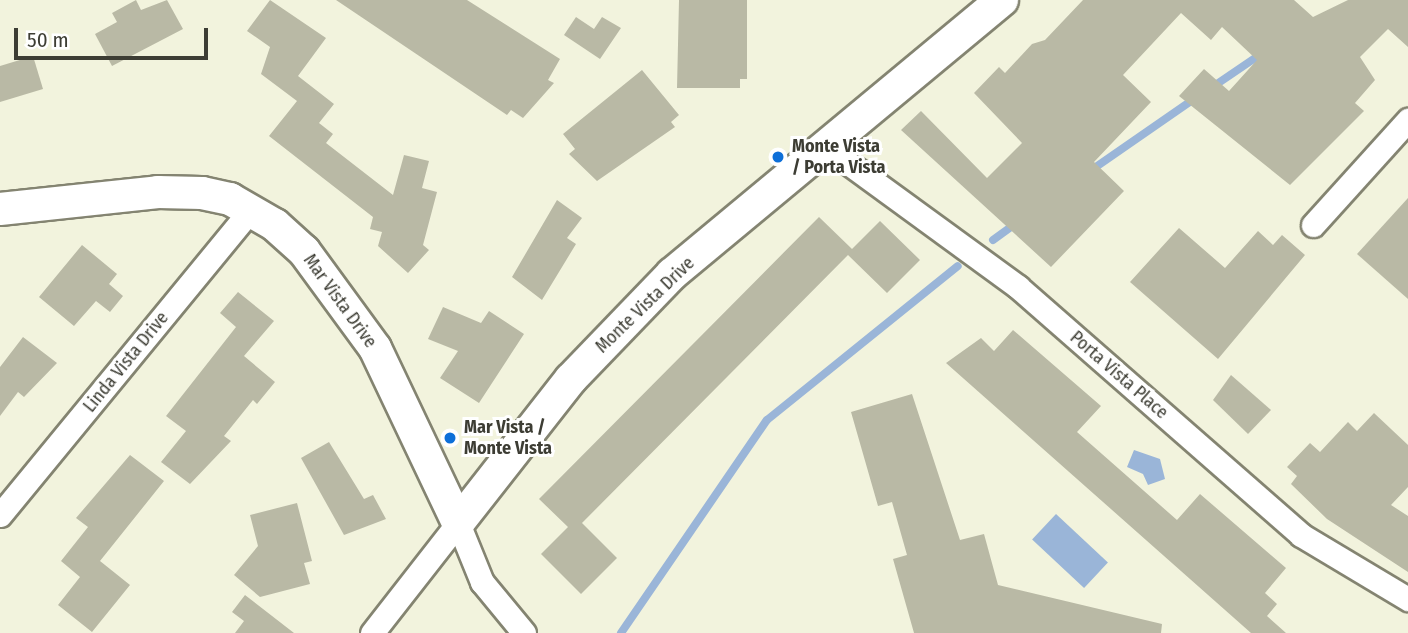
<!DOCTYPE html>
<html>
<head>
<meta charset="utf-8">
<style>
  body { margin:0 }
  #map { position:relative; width:1408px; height:633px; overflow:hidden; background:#f2f3dd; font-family:"Fira Sans Condensed",sans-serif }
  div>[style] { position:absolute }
  .water>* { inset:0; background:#9ab5d8; transform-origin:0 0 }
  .stream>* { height:8px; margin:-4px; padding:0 4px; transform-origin:4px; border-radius:4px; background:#9ab5d8 }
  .building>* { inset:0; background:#b9b9a5 }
  .roads { filter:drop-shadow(2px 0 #848471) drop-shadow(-2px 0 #848471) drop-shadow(0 2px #848471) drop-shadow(0 -2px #848471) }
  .street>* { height:23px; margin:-11.5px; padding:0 11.5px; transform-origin:11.5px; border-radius:11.5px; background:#fff }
  .secondary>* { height:32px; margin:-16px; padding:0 16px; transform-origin:16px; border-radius:16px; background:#fff }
  .dots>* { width:19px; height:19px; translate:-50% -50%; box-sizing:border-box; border:4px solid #fff; border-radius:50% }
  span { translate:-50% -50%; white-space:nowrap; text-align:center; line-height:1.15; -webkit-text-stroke:6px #fff; paint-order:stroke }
  .poi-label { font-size:18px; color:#3d3d34; font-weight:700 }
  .left { translate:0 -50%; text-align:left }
  .street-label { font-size:18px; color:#3d3d34 }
  .scale { position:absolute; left:14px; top:28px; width:194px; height:32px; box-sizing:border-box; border:4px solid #3d3d34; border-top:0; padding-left:9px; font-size:21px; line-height:24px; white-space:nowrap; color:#3d3d34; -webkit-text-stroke:5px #fff; paint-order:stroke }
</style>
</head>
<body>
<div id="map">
  <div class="water">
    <i style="clip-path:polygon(1134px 450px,1160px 459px,1165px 479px,1148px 485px,1143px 474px,1127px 467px)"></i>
    <i style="left:1056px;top:514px;width:71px;height:35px;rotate:43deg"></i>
  </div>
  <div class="stream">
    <i style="left:1211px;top:88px;width:64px;rotate:-34.2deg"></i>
    <i style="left:1090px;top:171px;width:126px;rotate:-34.7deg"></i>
    <i style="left:993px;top:240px;width:29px;rotate:-36deg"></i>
    <i style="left:621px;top:633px;width:258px;rotate:-55.6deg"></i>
    <i style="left:767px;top:420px;width:245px;rotate:-38.9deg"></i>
  </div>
  <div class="building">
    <i style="clip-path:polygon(136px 0,141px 10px,167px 0,183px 29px,112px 66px,95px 34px,117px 22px,112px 13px)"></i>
    <i style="clip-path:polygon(270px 0,326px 38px,298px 76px,334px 104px,319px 123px,333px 134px,326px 143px,393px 195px,404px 155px,429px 161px,422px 188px,437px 192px,423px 245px,429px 250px,408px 273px,378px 246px,382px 232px,370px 229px,373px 217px,269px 136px,297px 101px,261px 74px,270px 47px,247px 31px)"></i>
    <i style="clip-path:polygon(336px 0,467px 0,560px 59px,548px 80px,554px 83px,523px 118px,511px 110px,507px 115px)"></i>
    <i style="clip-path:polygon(679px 0,747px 0,747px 79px,740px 79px,740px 88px,677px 88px)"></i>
    <i style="clip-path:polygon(1083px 0,1294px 0,1313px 17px,1348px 0,1408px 0,1408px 47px,1388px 29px,1360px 57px,1375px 80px,1355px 103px,1364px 111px,1290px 185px,1179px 96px,1204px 69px,1229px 91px,1257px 60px,1222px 27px,1211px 40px,1181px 13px,1123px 75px,1151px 102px,1094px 162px,1124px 191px,1051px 267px,901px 130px,921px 111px,987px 178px,1022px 143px,974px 93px,999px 67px,1005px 73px,1032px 44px,1045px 40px)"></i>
    <i style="clip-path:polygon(576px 17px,594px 29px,602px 17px,621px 28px,600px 59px,564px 35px)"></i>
    <i style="clip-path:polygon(33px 56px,43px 89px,0 102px,0 66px)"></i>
    <i style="clip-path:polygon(642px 70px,679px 115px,671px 122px,675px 127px,597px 181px,569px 154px,575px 149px,563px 134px)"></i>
    <i style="clip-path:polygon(1408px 198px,1408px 299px,1357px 254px)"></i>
    <i style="clip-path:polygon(557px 200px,582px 218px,567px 238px,576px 244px,542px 300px,512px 277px)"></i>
    <i style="clip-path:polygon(819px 217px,852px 249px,880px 221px,920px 260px,887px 293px,848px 255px,582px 523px,617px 558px,581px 594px,541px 554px,568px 527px,539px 499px)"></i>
    <i style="clip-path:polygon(1179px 228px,1225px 268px,1258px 231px,1273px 245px,1282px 235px,1305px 255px,1218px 359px,1130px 282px)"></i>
    <i style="clip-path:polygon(82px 245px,117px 274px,109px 284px,123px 296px,110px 312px,96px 301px,74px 326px,39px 297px)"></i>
    <i style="clip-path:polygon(238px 292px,274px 321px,244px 356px,275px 382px,257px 404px,253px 400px,224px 436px,231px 441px,190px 484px,161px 462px,186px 431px,166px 416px,236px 327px,220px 313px)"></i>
    <i style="clip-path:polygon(443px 307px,481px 323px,489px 311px,524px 334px,479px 403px,440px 378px,458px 351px,428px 339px)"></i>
    <i style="clip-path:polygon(1013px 330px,1101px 406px,1077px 432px,1177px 520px,1200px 494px,1286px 568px,1265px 593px,1277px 604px,1267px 616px,1286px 633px,1251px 633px,946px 363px,981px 338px,994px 351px)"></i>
    <i style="clip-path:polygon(23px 337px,57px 363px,24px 397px,18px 392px,0 416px,0 367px)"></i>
    <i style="clip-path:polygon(1231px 375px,1271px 410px,1248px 434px,1213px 400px)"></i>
    <i style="clip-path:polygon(912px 394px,960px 540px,984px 534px,998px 585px,1162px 624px,1161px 633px,914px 633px,893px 559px,907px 555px,892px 502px,878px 506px,851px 412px)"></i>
    <i style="clip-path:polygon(1374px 413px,1408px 445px,1408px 487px,1391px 505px,1408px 516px,1408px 572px,1327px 519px,1291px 484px,1297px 476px,1287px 467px,1310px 443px,1320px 452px,1348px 422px,1357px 431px)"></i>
    <i style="clip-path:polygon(329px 442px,364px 499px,373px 495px,386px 519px,344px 535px,301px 458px)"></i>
    <i style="clip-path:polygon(130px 455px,164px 481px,100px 561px,130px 585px,92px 632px,58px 605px,80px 577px,61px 561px,88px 527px,76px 518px)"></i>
    <i style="clip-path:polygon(297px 503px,312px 561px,304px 563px,310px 584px,260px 597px,234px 575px,258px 546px,250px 515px)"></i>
    <i style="clip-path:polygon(245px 595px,294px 633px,235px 633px,244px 621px,232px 612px)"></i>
  </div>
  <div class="roads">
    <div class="street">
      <i style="left:829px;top:149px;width:234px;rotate:36.1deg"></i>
      <i style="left:1018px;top:287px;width:376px;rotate:41.2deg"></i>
      <i style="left:1301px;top:535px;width:125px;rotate:30.9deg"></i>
      <i style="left:1313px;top:225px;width:142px;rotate:-47.9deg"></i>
      <i style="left:0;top:515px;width:396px;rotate:-50.6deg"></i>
      <i style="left:458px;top:523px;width:64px;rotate:67.9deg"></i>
      <i style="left:482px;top:582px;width:66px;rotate:50.5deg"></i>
      <i style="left:372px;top:633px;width:140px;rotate:-52deg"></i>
    </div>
    <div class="secondary">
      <i style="left:0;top:209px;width:159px;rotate:-6.1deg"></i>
      <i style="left:158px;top:192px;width:44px;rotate:1.3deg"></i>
      <i style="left:202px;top:193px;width:29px;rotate:12deg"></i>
      <i style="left:230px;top:199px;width:52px;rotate:30deg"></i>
      <i style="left:275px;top:225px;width:39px;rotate:42deg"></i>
      <i style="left:304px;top:251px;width:120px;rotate:53.8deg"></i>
      <i style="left:375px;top:348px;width:194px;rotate:64.6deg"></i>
      <i style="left:458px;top:523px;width:183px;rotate:-51.9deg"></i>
      <i style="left:571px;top:379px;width:146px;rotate:-46.1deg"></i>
      <i style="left:672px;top:274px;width:429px;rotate:-39.7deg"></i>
    </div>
  </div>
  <div class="dots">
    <i style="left:778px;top:157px;background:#0d6fd8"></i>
    <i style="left:450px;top:438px;background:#0d6fd8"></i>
  </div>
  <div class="poi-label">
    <span class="left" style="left:792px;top:157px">Monte Vista<br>/ Porta Vista</span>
    <span class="left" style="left:464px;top:438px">Mar Vista /<br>Monte Vista</span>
  </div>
  <div class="street-label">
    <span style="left:340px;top:301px;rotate:54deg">Mar Vista Drive</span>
    <span style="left:645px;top:305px;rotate:-44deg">Monte Vista Drive</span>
    <span style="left:126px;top:362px;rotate:-51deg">Linda Vista Drive</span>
    <span style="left:1119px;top:375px;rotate:41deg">Porta Vista Place</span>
  </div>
  <div class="scale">50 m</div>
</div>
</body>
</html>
